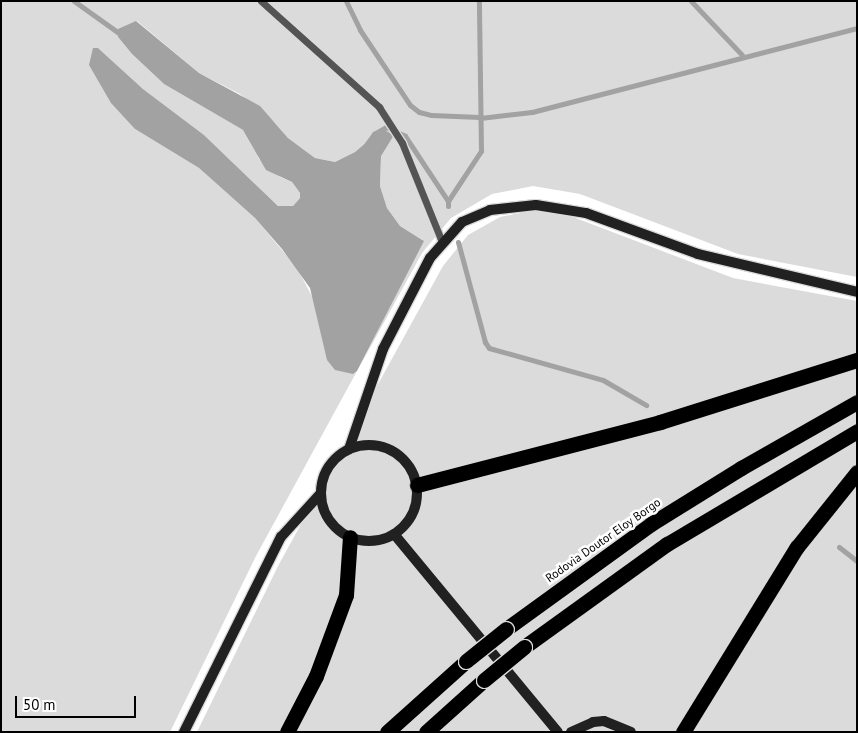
<!DOCTYPE html>
<html>
<head>
<meta charset="utf-8">
<style>
  body { margin:0 }
  #map { position:relative; width:858px; height:733px; overflow:hidden; background:#fff; font-family:"PT Sans",sans-serif }
  div>[style] { position:absolute }
  .green>* { inset:0; background:#dbdbdb }
  .water>* { inset:0; background:#a2a2a2 }
  .stream>* { height:5px; margin:-2.5px; padding:0 2.5px; transform-origin:2.5px; border-radius:2.5px; background:#a2a2a2 }
  .roads { filter:drop-shadow(1px 0 #dbdbdb) drop-shadow(-1px 0 #dbdbdb) drop-shadow(0 1px #dbdbdb) drop-shadow(0 -1px #dbdbdb) }
  .lane>* { height:7px; margin:-3.5px; padding:0 3.5px; transform-origin:3.5px; border-radius:3.5px; background:#545454 }
  .secondary>* { height:10px; margin:-5px; padding:0 5px; transform-origin:5px; border-radius:5px; background:#212121 }
  .secondary>.ring { margin:-5px; padding:0; box-sizing:content-box; background:none; border:10px solid #212121; border-radius:50% }
  .highway>* { height:15px; margin:-7.5px; padding:0 7.5px; transform-origin:7.5px; border-radius:7.5px; background:#000 }
  .bridges { filter:drop-shadow(1px 0 #dbdbdb) drop-shadow(-1px 0 #dbdbdb) drop-shadow(0 1px #dbdbdb) drop-shadow(0 -1px #dbdbdb) }
  .highway-bridge>* { height:15px; margin:-7.5px; padding:0 7.5px; transform-origin:7.5px; border-radius:7.5px; background:#000 }
  span { translate:-50% -50%; white-space:nowrap; text-align:center; line-height:1.15; -webkit-text-stroke:5px #fff; paint-order:stroke }
  .street-label { font-size:12px; color:#000 }
  .frame { position:absolute; inset:0; border:2px solid #000; pointer-events:none }
  .scale { position:absolute; left:15px; top:696px; width:121px; height:22px; box-sizing:border-box; border:2px solid #000; border-top:0; padding-left:6px; font-size:15px; line-height:18px; white-space:nowrap; color:#000; -webkit-text-stroke:4px #fff; paint-order:stroke }
</style>
</head>
<body>
<div id="map">
  <div class="green">
    <i style="clip-path:polygon(1px 1px,857px 1px,857px 277px,738px 254px,580px 194px,533px 186px,492px 194px,451px 218px,422px 253px,360px 366px,423px 240px,400px 226px,387px 208px,380px 186px,382px 129px,355px 152px,335px 162px,315px 158px,288px 138px,275px 123px,240px 94px,199px 73px,137px 21px,118px 37px,132px 54px,164px 84px,243px 130px,252px 142px,259px 159px,280px 177px,292px 182px,300px 193px,300px 198px,293px 206px,278px 206px,204px 135px,143px 89px,98px 48px,135px 129px,199px 168px,255px 218px,297px 268px,353px 374px,357px 371px,256px 556px,170px 732px,1px 732px)"></i>
    <i style="clip-path:polygon(535px 210px,573px 217px,733px 278px,857px 301px,857px 732px,197px 732px,278px 566px,443px 266px,468px 235px,500px 217px)"></i>
  </div>
  <div class="water">
    <i style="clip-path:polygon(136px 21px,199px 73px,260px 106px,288px 138px,315px 158px,335px 162px,355px 152px,382px 129px,394px 135px,381px 156px,380px 186px,387px 208px,400px 226px,424px 241px,357px 371px,353px 374px,335px 370px,327px 360px,310px 288px,282px 249px,255px 218px,199px 168px,135px 129px,111px 103px,89px 65px,93px 48px,98px 48px,143px 89px,204px 135px,278px 206px,293px 206px,300px 198px,300px 193px,292px 182px,266px 170px,243px 130px,164px 84px,132px 54px,118px 37px,118px 29px)"></i>
  </div>
  <div class="stream">
    <i style="left:74px;top:1px;width:60px;rotate:35.5deg"></i>
    <i style="left:346px;top:1px;width:32px;rotate:64deg"></i>
    <i style="left:360px;top:30px;width:90px;rotate:56.3deg"></i>
    <i style="left:410px;top:105px;width:11px;rotate:38deg"></i>
    <i style="left:419px;top:112px;width:12px;rotate:14deg"></i>
    <i style="left:431px;top:115px;width:49px;rotate:2.3deg"></i>
    <i style="left:691px;top:1px;width:74px;rotate:46.6deg"></i>
    <i style="left:480px;top:118px;width:52px;rotate:-6.6deg"></i>
    <i style="left:532px;top:112px;width:336px;rotate:-14.5deg"></i>
    <i style="left:366px;top:145px;width:14px;rotate:-54deg"></i>
    <i style="left:374px;top:134px;width:14px;rotate:-30deg"></i>
    <i style="left:386px;top:127px;width:21px;rotate:25deg"></i>
    <i style="left:405px;top:136px;width:78px;rotate:56.5deg"></i>
    <i style="left:448px;top:201px;width:5px;rotate:90deg"></i>
    <i style="left:448px;top:201px;width:60px;rotate:-56.6deg"></i>
    <i style="left:481px;top:151px;width:150px;rotate:-90.8deg"></i>
    <i style="left:458px;top:242px;width:104px;rotate:74.9deg"></i>
    <i style="left:485px;top:342px;width:7px;rotate:56deg"></i>
    <i style="left:489px;top:348px;width:118px;rotate:15.7deg"></i>
    <i style="left:603px;top:380px;width:50px;rotate:30.2deg"></i>
    <i style="left:839px;top:547px;width:23px;rotate:38deg"></i>
  </div>
  <div class="roads">
    <div class="lane">
      <i style="left:261px;top:1px;width:159px;rotate:41.9deg"></i>
      <i style="left:379px;top:107px;width:43px;rotate:57.4deg"></i>
      <i style="left:402px;top:143px;width:107px;rotate:68deg"></i>
    </div>
    <div class="secondary">
      <i class="ring" style="left:321px;top:445px;width:86px;height:86px"></i>
      <i style="left:349px;top:449px;width:106px;rotate:-71.2deg"></i>
      <i style="left:383px;top:349px;width:102px;rotate:-62.7deg"></i>
      <i style="left:430px;top:258px;width:48px;rotate:-48.4deg"></i>
      <i style="left:462px;top:222px;width:30px;rotate:-23deg"></i>
      <i style="left:490px;top:210px;width:46px;rotate:-6.2deg"></i>
      <i style="left:536px;top:205px;width:51px;rotate:9.1deg"></i>
      <i style="left:586px;top:213px;width:119px;rotate:20.1deg"></i>
      <i style="left:698px;top:254px;width:163px;rotate:13.4deg"></i>
      <i style="left:394px;top:534px;width:257px;rotate:50.4deg"></i>
      <i style="left:184px;top:732px;width:218px;rotate:-63.6deg"></i>
      <i style="left:281px;top:537px;width:59px;rotate:-47.7deg"></i>
      <i style="left:571px;top:732px;width:24px;rotate:-24deg"></i>
      <i style="left:593px;top:722px;width:11px;rotate:-5deg"></i>
      <i style="left:604px;top:721px;width:29px;rotate:22deg"></i>
    </div>
    <div class="highway">
      <i style="left:417px;top:485px;width:251px;rotate:-14.5deg"></i>
      <i style="left:660px;top:422px;width:207px;rotate:-17.5deg"></i>
      <i style="left:506px;top:629px;width:179px;rotate:-35.9deg"></i>
      <i style="left:651px;top:524px;width:106px;rotate:-31.9deg"></i>
      <i style="left:741px;top:468px;width:133px;rotate:-29.6deg"></i>
      <i style="left:524px;top:647px;width:176px;rotate:-35.8deg"></i>
      <i style="left:667px;top:544px;width:221px;rotate:-30.7deg"></i>
      <i style="left:287px;top:732px;width:63px;rotate:-62.6deg"></i>
      <i style="left:316px;top:676px;width:86px;rotate:-69.7deg"></i>
      <i style="left:346px;top:595px;width:58px;rotate:-86.1deg"></i>
      <i style="left:387px;top:732px;width:106px;rotate:-41.9deg"></i>
      <i style="left:426px;top:732px;width:78px;rotate:-41.9deg"></i>
      <i style="left:683px;top:732px;width:217px;rotate:-58.4deg"></i>
      <i style="left:797px;top:547px;width:96px;rotate:-51.3deg"></i>
    </div>
  </div>
  <div class="bridges">
    <div class="highway-bridge">
      <i style="left:466px;top:661px;width:51px;rotate:-38.7deg"></i>
      <i style="left:484px;top:680px;width:52px;rotate:-39.5deg"></i>
    </div>
  </div>
  <div class="street-label">
    <span style="left:603px;top:540px;rotate:-35deg">Rodovia Doutor Eloy Borgo</span>
  </div>
  <div class="frame"></div>
  <div class="scale">50 m</div>
</div>
</body>
</html>
